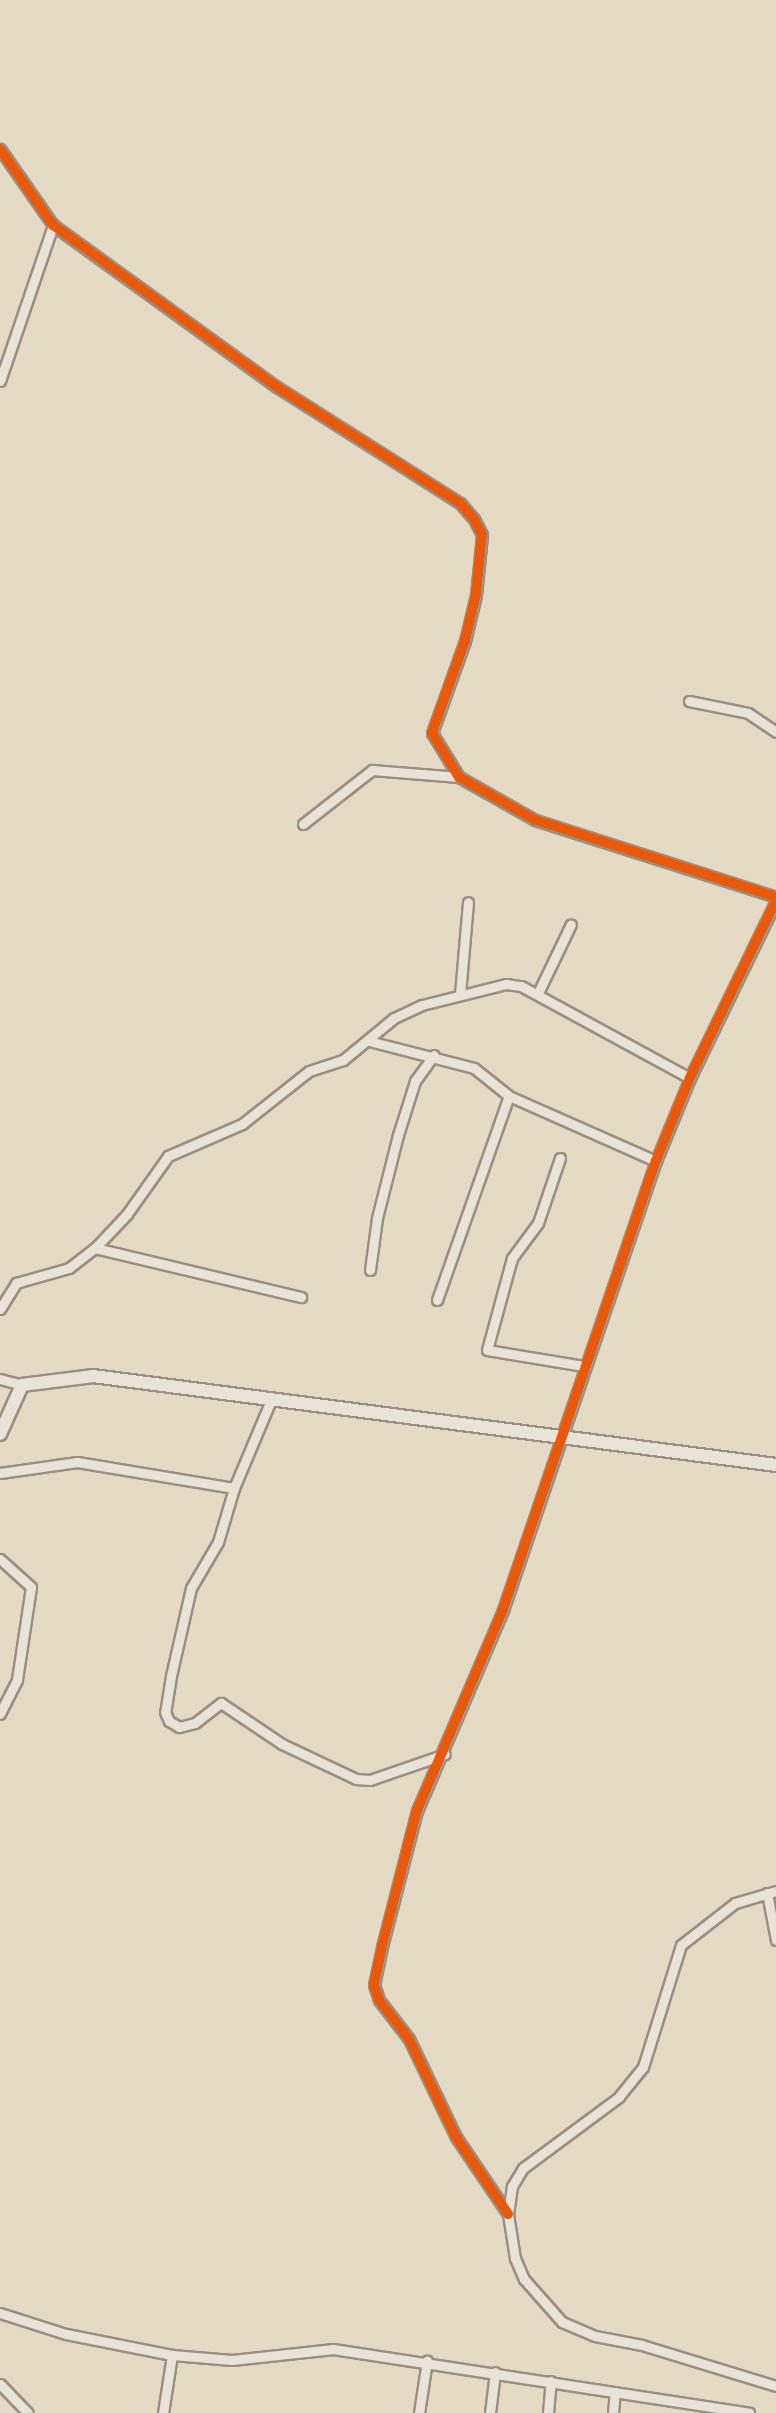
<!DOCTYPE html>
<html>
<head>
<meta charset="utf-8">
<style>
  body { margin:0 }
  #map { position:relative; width:776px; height:2413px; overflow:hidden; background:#e5dac3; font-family:"EB Garamond",serif }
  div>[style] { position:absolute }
  .roads { filter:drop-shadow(2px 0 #998f82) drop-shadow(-2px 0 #998f82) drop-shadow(0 2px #998f82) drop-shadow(0 -2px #998f82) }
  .street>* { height:9px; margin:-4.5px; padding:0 4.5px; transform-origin:4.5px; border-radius:4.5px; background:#e9e3d8 }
  .secondary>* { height:12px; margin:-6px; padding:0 6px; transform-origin:6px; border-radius:6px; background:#e9e3d8 }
  .cycleway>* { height:10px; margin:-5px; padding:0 5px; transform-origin:5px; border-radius:5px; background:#e8590c }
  span { translate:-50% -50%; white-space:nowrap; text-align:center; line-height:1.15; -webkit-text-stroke:6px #f8eace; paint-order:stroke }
</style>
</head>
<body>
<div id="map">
  <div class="roads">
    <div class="street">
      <i style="left:0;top:149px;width:93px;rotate:55.1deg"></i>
      <i style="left:53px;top:225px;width:276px;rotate:35.9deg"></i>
      <i style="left:277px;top:387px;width:217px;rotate:32.4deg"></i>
      <i style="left:460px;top:503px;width:21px;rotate:49deg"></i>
      <i style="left:474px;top:519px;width:18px;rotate:63deg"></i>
      <i style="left:482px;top:535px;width:60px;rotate:95.7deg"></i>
      <i style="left:476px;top:595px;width:47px;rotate:103.4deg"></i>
      <i style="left:465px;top:641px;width:98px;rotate:109.7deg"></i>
      <i style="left:432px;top:733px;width:52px;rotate:58.5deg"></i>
      <i style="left:459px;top:777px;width:87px;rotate:29.5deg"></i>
      <i style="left:535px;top:820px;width:253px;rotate:17.7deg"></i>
      <i style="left:0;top:381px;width:165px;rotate:-71.2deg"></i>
      <i style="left:689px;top:701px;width:60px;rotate:11.5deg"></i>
      <i style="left:748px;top:713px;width:34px;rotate:34deg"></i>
      <i style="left:303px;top:824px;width:88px;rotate:-38deg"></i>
      <i style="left:372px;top:770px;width:87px;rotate:4.6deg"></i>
      <i style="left:538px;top:993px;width:76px;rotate:-64.4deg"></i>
      <i style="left:460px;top:994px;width:92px;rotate:-85deg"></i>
      <i style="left:369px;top:1041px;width:108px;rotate:14.4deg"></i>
      <i style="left:474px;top:1068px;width:45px;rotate:38.7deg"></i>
      <i style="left:509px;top:1096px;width:161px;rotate:23.9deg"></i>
      <i style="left:560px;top:1158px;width:69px;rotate:108.7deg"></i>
      <i style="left:538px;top:1223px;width:44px;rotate:126.6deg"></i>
      <i style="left:512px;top:1258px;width:95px;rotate:105.2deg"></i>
      <i style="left:487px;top:1350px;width:98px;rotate:9.4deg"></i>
      <i style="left:95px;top:1248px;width:212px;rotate:13.4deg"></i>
      <i style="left:370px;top:1270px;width:52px;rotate:-82.3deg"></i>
      <i style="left:377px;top:1218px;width:86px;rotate:-75.8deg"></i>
      <i style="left:398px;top:1135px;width:57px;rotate:-72.5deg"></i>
      <i style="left:415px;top:1081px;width:32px;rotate:-54deg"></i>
      <i style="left:437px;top:1300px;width:216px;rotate:-70.6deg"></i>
      <i style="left:0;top:1309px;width:31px;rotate:-58deg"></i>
      <i style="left:16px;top:1283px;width:55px;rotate:-15.8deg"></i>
      <i style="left:69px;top:1268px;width:33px;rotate:-38deg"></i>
      <i style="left:95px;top:1248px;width:47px;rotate:-46.7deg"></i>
      <i style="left:127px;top:1214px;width:71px;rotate:-54.7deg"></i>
      <i style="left:168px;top:1156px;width:81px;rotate:-23.4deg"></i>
      <i style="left:242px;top:1124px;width:85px;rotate:-38.3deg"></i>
      <i style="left:309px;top:1071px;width:36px;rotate:-18deg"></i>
      <i style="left:343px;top:1060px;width:66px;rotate:-39.5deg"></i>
      <i style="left:394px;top:1018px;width:31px;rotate:-25deg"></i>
      <i style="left:422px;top:1005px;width:87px;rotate:-14deg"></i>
      <i style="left:506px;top:984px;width:15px;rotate:8deg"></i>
      <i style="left:521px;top:986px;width:192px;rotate:28.6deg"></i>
      <i style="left:0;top:1379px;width:23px;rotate:15deg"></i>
      <i style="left:0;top:1473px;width:78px;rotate:-8.1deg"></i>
      <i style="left:77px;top:1462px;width:159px;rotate:9.4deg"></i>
      <i style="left:234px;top:1488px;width:95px;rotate:-67.2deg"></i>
      <i style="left:234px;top:1488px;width:56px;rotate:106.5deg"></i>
      <i style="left:218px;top:1542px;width:53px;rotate:120.4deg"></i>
      <i style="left:191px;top:1588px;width:90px;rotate:102.8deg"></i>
      <i style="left:171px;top:1676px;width:36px;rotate:99deg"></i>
      <i style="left:165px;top:1712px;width:10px;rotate:66deg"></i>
      <i style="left:169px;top:1721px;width:12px;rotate:31deg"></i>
      <i style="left:179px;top:1727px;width:16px;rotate:-14deg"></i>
      <i style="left:195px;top:1723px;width:33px;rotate:-38deg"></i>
      <i style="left:221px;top:1703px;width:73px;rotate:33.9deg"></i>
      <i style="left:282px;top:1744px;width:82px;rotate:25.3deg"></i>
      <i style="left:356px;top:1779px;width:14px;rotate:4deg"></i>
      <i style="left:370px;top:1780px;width:79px;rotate:-19.1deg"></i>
      <i style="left:0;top:1559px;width:42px;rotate:42.1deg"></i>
      <i style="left:31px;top:1587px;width:94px;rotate:98.6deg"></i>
      <i style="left:17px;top:1680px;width:38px;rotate:117deg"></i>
      <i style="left:776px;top:1891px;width:43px;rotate:163.7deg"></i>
      <i style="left:735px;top:1903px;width:68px;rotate:142.1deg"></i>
      <i style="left:681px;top:1945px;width:128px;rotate:107.3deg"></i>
      <i style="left:643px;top:2067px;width:38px;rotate:129deg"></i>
      <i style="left:619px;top:2097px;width:119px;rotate:143.5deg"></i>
      <i style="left:523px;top:2168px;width:21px;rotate:121deg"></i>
      <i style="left:512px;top:2186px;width:28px;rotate:98deg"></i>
      <i style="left:508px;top:2214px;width:45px;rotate:81deg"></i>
      <i style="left:515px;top:2258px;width:23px;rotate:67deg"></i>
      <i style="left:524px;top:2279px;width:57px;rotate:48.5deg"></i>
      <i style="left:562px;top:2322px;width:36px;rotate:23deg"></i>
      <i style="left:595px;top:2336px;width:48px;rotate:10.8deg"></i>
      <i style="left:642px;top:2345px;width:140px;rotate:17deg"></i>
      <i style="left:767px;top:1893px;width:48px;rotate:79.2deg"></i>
      <i style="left:508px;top:2214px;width:93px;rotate:-124deg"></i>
      <i style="left:456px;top:2137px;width:109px;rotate:-115.6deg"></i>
      <i style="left:409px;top:2039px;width:49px;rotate:-127.6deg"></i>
      <i style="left:379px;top:2000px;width:16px;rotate:-108deg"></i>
      <i style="left:374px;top:1985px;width:39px;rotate:-78deg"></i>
      <i style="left:382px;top:1947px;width:140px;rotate:-75.6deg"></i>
      <i style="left:417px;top:1811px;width:219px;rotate:-66.8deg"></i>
      <i style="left:503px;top:1610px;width:474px;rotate:-71.2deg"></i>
      <i style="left:656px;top:1161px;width:90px;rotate:-67.7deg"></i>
      <i style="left:690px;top:1078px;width:197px;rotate:-64.1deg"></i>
      <i style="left:0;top:2313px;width:69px;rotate:17.7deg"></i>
      <i style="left:66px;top:2334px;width:108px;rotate:11.2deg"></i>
      <i style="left:172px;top:2355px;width:60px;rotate:4.8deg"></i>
      <i style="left:232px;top:2360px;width:102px;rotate:-6.2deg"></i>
      <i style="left:333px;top:2349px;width:421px;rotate:8.7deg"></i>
      <i style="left:0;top:2384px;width:40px;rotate:46deg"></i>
      <i style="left:163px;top:2413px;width:59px;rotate:-81.2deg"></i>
      <i style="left:419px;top:2413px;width:53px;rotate:-81.3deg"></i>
      <i style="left:490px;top:2413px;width:41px;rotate:-83deg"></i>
      <i style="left:548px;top:2413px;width:32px;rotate:-85deg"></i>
      <i style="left:613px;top:2413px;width:21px;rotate:-85deg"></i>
    </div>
    <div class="secondary">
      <i style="left:0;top:1434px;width:54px;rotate:-65.8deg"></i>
      <i style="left:22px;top:1385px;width:72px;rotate:-7.2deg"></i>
      <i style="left:93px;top:1376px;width:689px;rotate:7.42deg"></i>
    </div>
  </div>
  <div class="cycleway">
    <i style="left:0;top:149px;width:93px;rotate:55.1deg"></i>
    <i style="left:53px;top:225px;width:276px;rotate:35.9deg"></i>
    <i style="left:277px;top:387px;width:217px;rotate:32.4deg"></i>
    <i style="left:460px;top:503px;width:21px;rotate:49deg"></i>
    <i style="left:474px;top:519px;width:18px;rotate:63deg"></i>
    <i style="left:482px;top:535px;width:60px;rotate:95.7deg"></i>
    <i style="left:476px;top:595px;width:47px;rotate:103.4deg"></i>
    <i style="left:465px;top:641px;width:98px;rotate:109.7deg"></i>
    <i style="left:432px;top:733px;width:52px;rotate:58.5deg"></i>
    <i style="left:459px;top:777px;width:87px;rotate:29.5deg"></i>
    <i style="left:535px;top:820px;width:253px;rotate:17.7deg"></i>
    <i style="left:508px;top:2214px;width:93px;rotate:-124deg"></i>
    <i style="left:456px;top:2137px;width:109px;rotate:-115.6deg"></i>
    <i style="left:409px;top:2039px;width:49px;rotate:-127.6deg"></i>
    <i style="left:379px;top:2000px;width:16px;rotate:-108deg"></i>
    <i style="left:374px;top:1985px;width:39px;rotate:-78deg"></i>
    <i style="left:382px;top:1947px;width:140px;rotate:-75.6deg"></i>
    <i style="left:417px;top:1811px;width:219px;rotate:-66.8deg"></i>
    <i style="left:503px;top:1610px;width:474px;rotate:-71.2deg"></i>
    <i style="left:656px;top:1161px;width:90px;rotate:-67.7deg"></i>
    <i style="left:690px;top:1078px;width:197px;rotate:-64.1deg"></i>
  </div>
</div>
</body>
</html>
